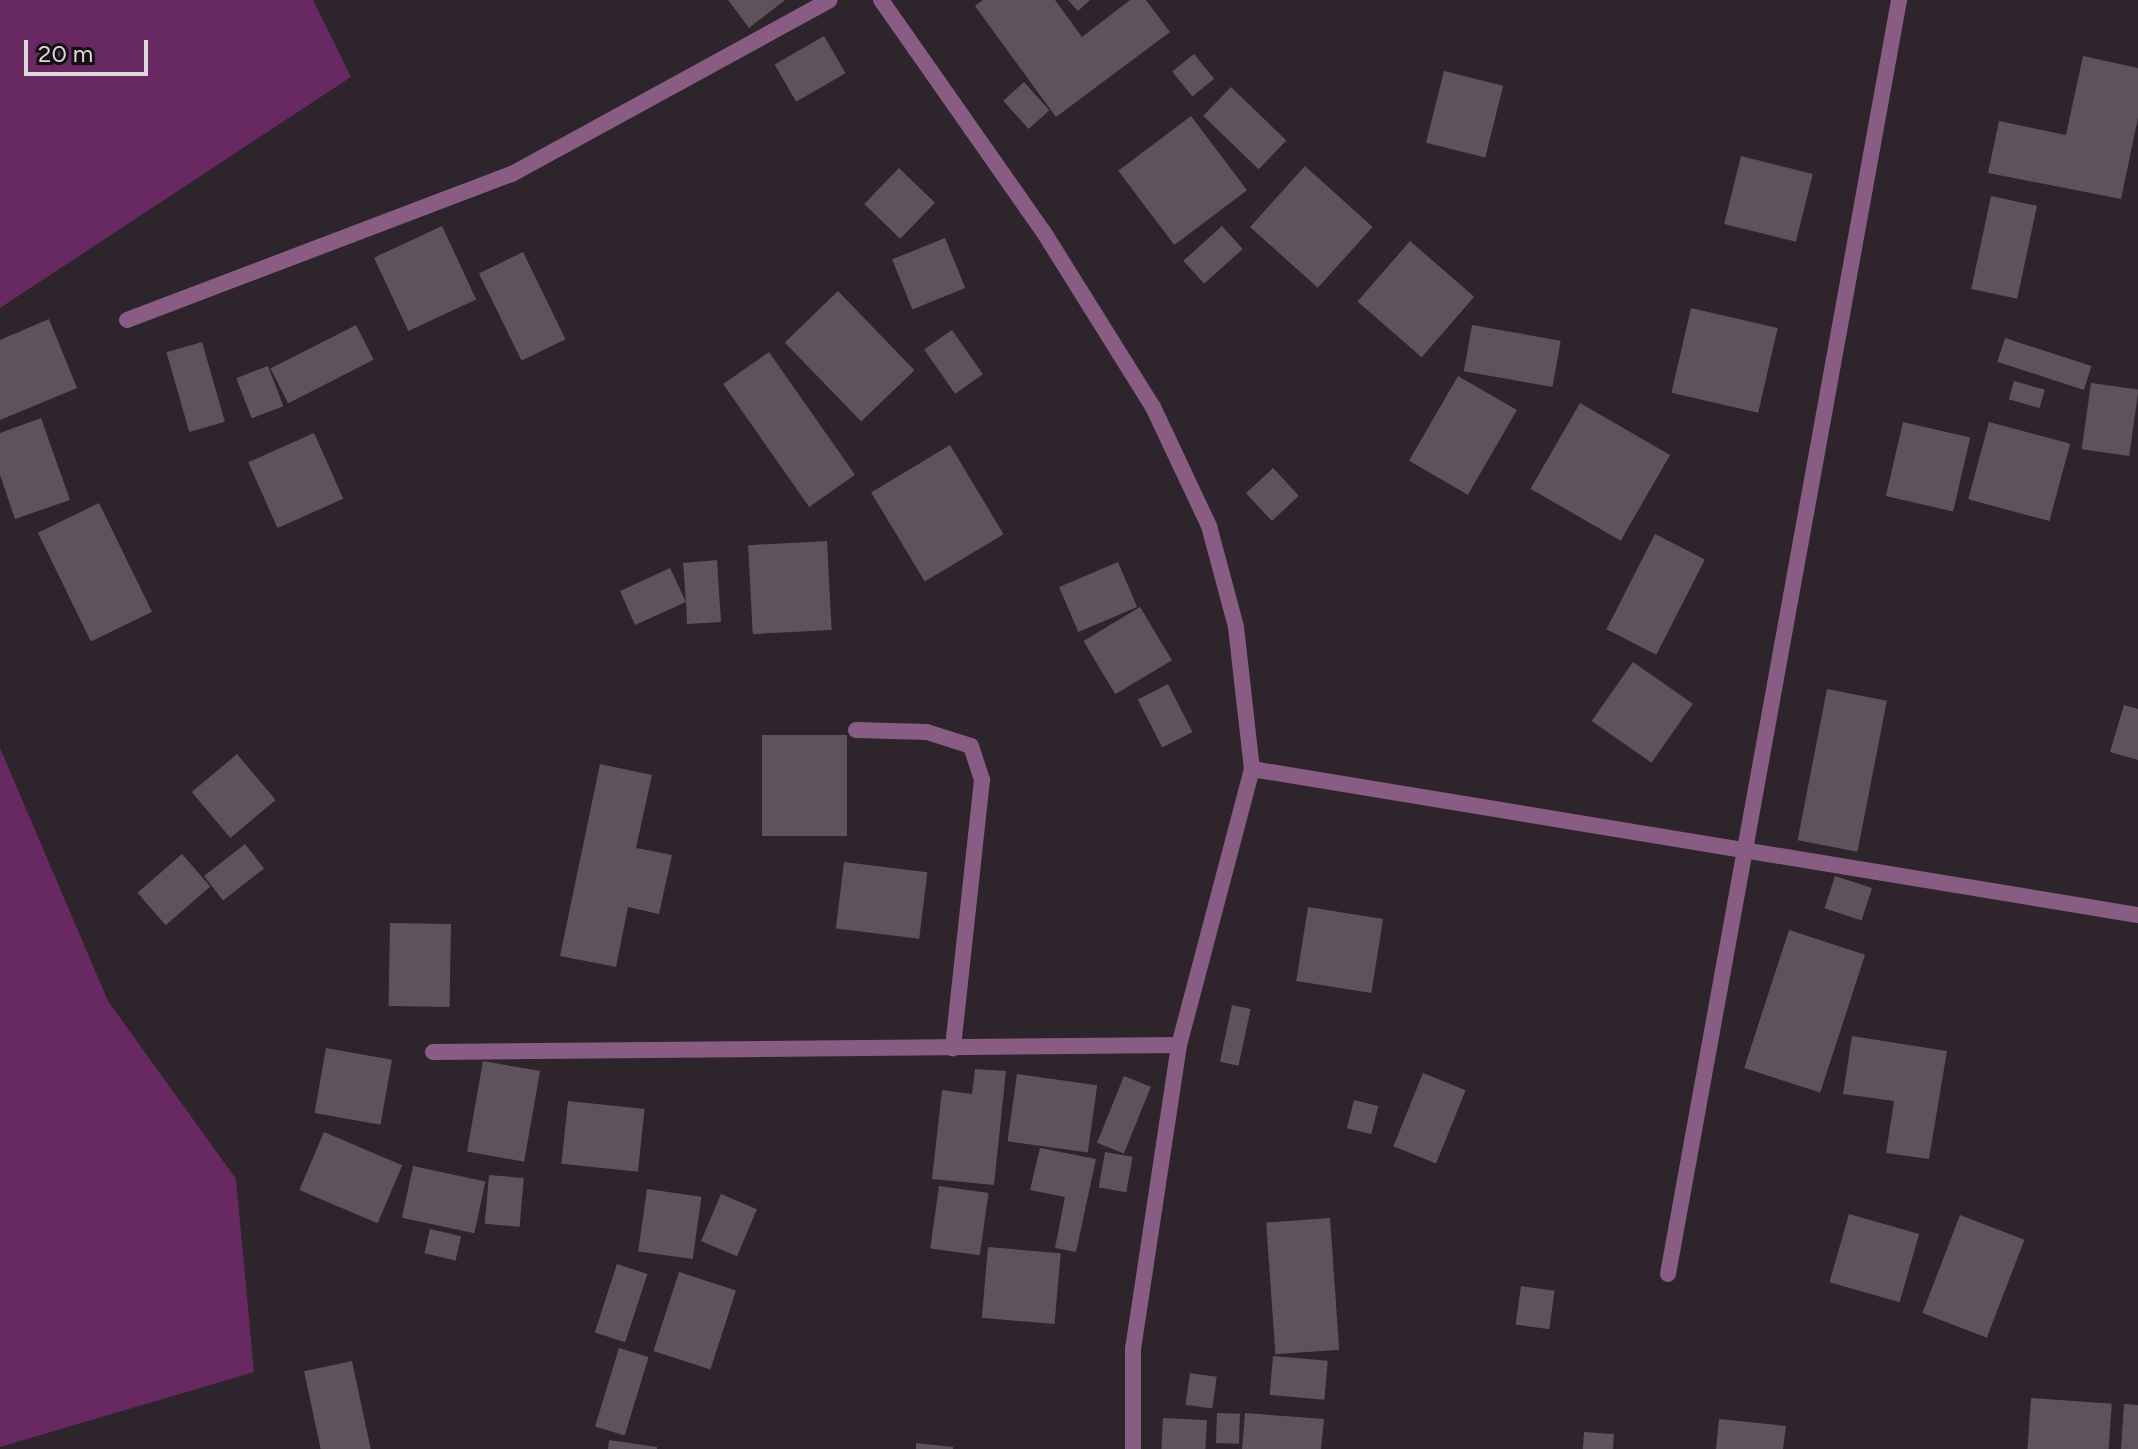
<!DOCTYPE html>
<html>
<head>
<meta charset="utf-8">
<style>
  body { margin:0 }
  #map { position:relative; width:2138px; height:1449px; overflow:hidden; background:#2d242c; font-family:Figtree,sans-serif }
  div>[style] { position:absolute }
  .green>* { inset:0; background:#682962 }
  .building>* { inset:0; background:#5d535b; transform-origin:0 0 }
  .minor>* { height:16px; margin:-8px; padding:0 8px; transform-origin:8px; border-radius:8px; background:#895c83 }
  .tertiary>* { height:16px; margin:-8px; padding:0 8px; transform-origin:8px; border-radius:8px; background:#895c83 }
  span { translate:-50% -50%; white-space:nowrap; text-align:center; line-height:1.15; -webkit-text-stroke:8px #130f12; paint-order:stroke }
  .scale { position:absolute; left:24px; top:40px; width:124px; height:36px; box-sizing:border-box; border:4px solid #ded8dd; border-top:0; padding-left:10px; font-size:24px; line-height:28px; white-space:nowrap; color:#ded8dd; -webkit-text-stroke:6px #130f12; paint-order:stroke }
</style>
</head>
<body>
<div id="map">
  <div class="green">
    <i style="clip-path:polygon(0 0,313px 0,351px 77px,0 308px)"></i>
    <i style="clip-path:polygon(0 748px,108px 1001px,236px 1179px,254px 1372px,0 1447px)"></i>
  </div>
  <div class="building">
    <i style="clip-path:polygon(728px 0,785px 0,749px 28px)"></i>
    <i style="clip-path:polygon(983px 0,1055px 0,1082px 37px,1130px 0,1146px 0,1170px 32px,1056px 117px,975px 6px)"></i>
    <i style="clip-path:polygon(1068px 0,1090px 0,1078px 11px)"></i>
    <i style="left:824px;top:36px;width:43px;height:57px;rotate:60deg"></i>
    <i style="left:1194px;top:54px;width:32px;height:28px;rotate:51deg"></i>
    <i style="clip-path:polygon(2083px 56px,2138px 68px,2138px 118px,2121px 199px,1988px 173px,1999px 121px,2066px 135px)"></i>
    <i style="left:1444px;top:71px;width:61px;height:74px;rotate:14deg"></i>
    <i style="left:1024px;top:82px;width:38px;height:28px;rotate:48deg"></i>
    <i style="left:1231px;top:87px;width:77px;height:40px;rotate:44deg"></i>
    <i style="left:1191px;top:116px;width:93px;height:91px;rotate:53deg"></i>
    <i style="left:1741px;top:156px;width:74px;height:70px;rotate:14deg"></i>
    <i style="left:1305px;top:166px;width:91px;height:82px;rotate:42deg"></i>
    <i style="left:899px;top:168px;width:50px;height:50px;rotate:44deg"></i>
    <i style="left:1991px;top:196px;width:47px;height:95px;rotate:12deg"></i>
    <i style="left:442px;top:226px;width:81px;height:75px;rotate:65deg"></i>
    <i style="left:1222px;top:226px;width:31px;height:52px;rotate:48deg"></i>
    <i style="left:945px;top:238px;width:54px;height:57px;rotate:68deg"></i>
    <i style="left:1410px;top:241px;width:85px;height:80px;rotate:41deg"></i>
    <i style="left:523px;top:252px;width:97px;height:49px;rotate:64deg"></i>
    <i style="left:838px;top:291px;width:110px;height:74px;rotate:46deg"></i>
    <i style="left:1691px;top:308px;width:89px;height:87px;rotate:13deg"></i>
    <i style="clip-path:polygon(49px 319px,77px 388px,0 420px,0 340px)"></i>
    <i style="left:356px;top:325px;width:39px;height:96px;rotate:63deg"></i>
    <i style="left:1472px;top:325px;width:90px;height:47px;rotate:10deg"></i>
    <i style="left:952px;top:330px;width:54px;height:34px;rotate:55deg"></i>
    <i style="left:2005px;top:338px;width:91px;height:25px;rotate:18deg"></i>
    <i style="left:202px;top:342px;width:83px;height:37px;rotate:74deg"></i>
    <i style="left:769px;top:352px;width:150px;height:56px;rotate:55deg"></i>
    <i style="left:268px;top:366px;width:43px;height:34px;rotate:69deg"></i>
    <i style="left:1458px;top:376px;width:68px;height:98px;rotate:30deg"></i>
    <i style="left:2014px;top:381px;width:32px;height:19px;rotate:16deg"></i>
    <i style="left:2091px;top:383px;width:48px;height:67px;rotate:8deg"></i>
    <i style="left:1580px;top:403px;width:104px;height:99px;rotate:30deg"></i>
    <i style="clip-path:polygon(41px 418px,70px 500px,15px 519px,0 475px,0 433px)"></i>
    <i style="left:1903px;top:422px;width:69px;height:76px;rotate:13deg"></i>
    <i style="left:1989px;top:422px;width:84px;height:80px;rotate:15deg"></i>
    <i style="left:314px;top:433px;width:72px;height:72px;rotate:66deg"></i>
    <i style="left:950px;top:445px;width:104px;height:92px;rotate:59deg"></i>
    <i style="left:1273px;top:468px;width:38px;height:37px;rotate:47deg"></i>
    <i style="left:99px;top:503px;width:121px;height:68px;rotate:64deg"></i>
    <i style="left:1655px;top:534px;width:56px;height:107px;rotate:27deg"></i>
    <i style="left:827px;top:541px;width:89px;height:79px;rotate:87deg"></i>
    <i style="clip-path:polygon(717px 560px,721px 622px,687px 624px,686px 602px,635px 625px,620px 591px,670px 568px,686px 602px,683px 563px)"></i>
    <i style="left:1118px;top:562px;width:49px;height:64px;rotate:67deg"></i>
    <i style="left:1140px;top:607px;width:62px;height:66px;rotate:59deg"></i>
    <i style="left:1633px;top:662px;width:73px;height:72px;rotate:35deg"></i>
    <i style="left:1168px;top:684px;width:54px;height:34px;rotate:63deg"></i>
    <i style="left:1827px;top:689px;width:61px;height:154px;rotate:11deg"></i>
    <i style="clip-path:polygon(2124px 705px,2138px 709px,2138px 760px,2110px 752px)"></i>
    <i style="left:847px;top:735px;width:101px;height:85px;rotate:90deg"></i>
    <i style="left:237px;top:754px;width:60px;height:59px;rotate:50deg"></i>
    <i style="clip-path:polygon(600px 764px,652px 775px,636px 848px,672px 855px,659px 914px,628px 907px,616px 967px,560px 956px)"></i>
    <i style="left:245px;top:844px;width:31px;height:52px;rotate:52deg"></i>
    <i style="left:182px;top:854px;width:43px;height:59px;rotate:49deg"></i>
    <i style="left:844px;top:862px;width:84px;height:67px;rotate:7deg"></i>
    <i style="left:1835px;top:876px;width:39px;height:34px;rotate:18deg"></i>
    <i style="left:1308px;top:907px;width:76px;height:75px;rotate:9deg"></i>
    <i style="left:390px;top:923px;width:61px;height:83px;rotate:1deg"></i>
    <i style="left:1789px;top:930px;width:80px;height:145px;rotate:18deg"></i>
    <i style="left:1232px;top:1005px;width:19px;height:58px;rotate:12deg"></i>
    <i style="clip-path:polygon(1852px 1036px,1947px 1051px,1929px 1159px,1886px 1153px,1894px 1101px,1843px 1094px)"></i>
    <i style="left:326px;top:1048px;width:67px;height:66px;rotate:10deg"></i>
    <i style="left:483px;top:1061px;width:58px;height:92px;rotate:10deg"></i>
    <i style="clip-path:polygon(975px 1069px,1006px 1071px,994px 1185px,932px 1179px,942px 1090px,972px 1094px)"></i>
    <i style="left:1423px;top:1073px;width:46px;height:79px;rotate:22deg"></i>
    <i style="left:1017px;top:1074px;width:81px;height:68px;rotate:8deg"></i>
    <i style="left:1124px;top:1076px;width:29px;height:72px;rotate:22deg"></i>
    <i style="left:1354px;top:1100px;width:25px;height:29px;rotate:14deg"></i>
    <i style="left:568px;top:1101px;width:77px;height:63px;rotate:6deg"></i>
    <i style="left:324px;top:1132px;width:85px;height:63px;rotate:23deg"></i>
    <i style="clip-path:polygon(1040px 1148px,1096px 1159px,1076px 1252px,1055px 1248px,1065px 1197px,1030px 1190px)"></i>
    <i style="left:1105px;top:1152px;width:28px;height:36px;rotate:10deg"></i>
    <i style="left:413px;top:1166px;width:74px;height:53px;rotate:12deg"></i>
    <i style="left:489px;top:1175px;width:35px;height:49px;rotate:5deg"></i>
    <i style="left:939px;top:1186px;width:50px;height:63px;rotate:8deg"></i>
    <i style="left:647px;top:1189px;width:55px;height:63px;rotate:8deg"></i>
    <i style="left:721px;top:1194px;width:39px;height:51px;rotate:23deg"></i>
    <i style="left:1849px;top:1214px;width:73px;height:71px;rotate:16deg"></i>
    <i style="left:1960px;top:1215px;width:69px;height:105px;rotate:21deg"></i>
    <i style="left:1330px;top:1218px;width:132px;height:64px;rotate:86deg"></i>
    <i style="left:430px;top:1229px;width:32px;height:25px;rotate:13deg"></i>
    <i style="left:988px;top:1247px;width:73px;height:71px;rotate:5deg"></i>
    <i style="left:617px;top:1264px;width:32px;height:72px;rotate:18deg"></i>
    <i style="left:679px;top:1272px;width:60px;height:83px;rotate:18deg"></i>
    <i style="left:1521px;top:1286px;width:34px;height:39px;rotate:8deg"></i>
    <i style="left:619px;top:1348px;width:31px;height:82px;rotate:17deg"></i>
    <i style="left:1273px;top:1356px;width:55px;height:39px;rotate:5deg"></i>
    <i style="left:352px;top:1361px;width:90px;height:49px;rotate:78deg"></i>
    <i style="left:1190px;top:1373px;width:27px;height:32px;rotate:8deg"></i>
    <i style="left:2031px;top:1398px;width:81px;height:51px;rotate:4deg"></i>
    <i style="clip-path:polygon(2124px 1404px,2138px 1405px,2138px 1449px,2121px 1449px)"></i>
    <i style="left:1217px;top:1413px;width:23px;height:30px;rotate:2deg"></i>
    <i style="clip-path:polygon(1245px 1413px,1324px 1419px,1321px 1449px,1242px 1449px)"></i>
    <i style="left:1163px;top:1418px;width:44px;height:31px;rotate:3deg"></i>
    <i style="clip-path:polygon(1719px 1419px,1786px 1426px,1783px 1449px,1716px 1449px)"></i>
    <i style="left:1584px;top:1432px;width:30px;height:17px;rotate:4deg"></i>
    <i style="clip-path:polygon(609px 1440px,657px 1447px,657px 1449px,608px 1449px)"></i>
    <i style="clip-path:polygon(916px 1443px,953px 1447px,953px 1449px,916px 1449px)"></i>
  </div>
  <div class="minor">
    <i style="left:127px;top:320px;width:412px;rotate:-20.8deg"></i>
    <i style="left:512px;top:174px;width:362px;rotate:-28.7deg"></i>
    <i style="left:856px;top:730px;width:71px;rotate:1.6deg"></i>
    <i style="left:927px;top:732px;width:46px;rotate:17.7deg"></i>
    <i style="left:971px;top:746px;width:36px;rotate:72deg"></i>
    <i style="left:982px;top:780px;width:270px;rotate:96.2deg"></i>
    <i style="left:1252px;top:769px;width:898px;rotate:9.36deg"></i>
    <i style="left:433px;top:1052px;width:746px;rotate:-0.54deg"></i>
    <i style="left:1668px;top:1274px;width:1295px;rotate:-79.72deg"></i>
  </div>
  <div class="tertiary">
    <i style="left:881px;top:0;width:282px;rotate:55deg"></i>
    <i style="left:1043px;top:231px;width:208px;rotate:58deg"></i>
    <i style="left:1153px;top:407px;width:132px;rotate:64.8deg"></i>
    <i style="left:1209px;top:526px;width:105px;rotate:75deg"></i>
    <i style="left:1236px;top:627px;width:143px;rotate:83.6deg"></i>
    <i style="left:1252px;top:769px;width:285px;rotate:104.8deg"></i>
    <i style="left:1179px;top:1045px;width:306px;rotate:98.6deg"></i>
    <i style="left:1133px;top:1348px;width:101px;rotate:90deg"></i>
  </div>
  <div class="scale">20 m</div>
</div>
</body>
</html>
